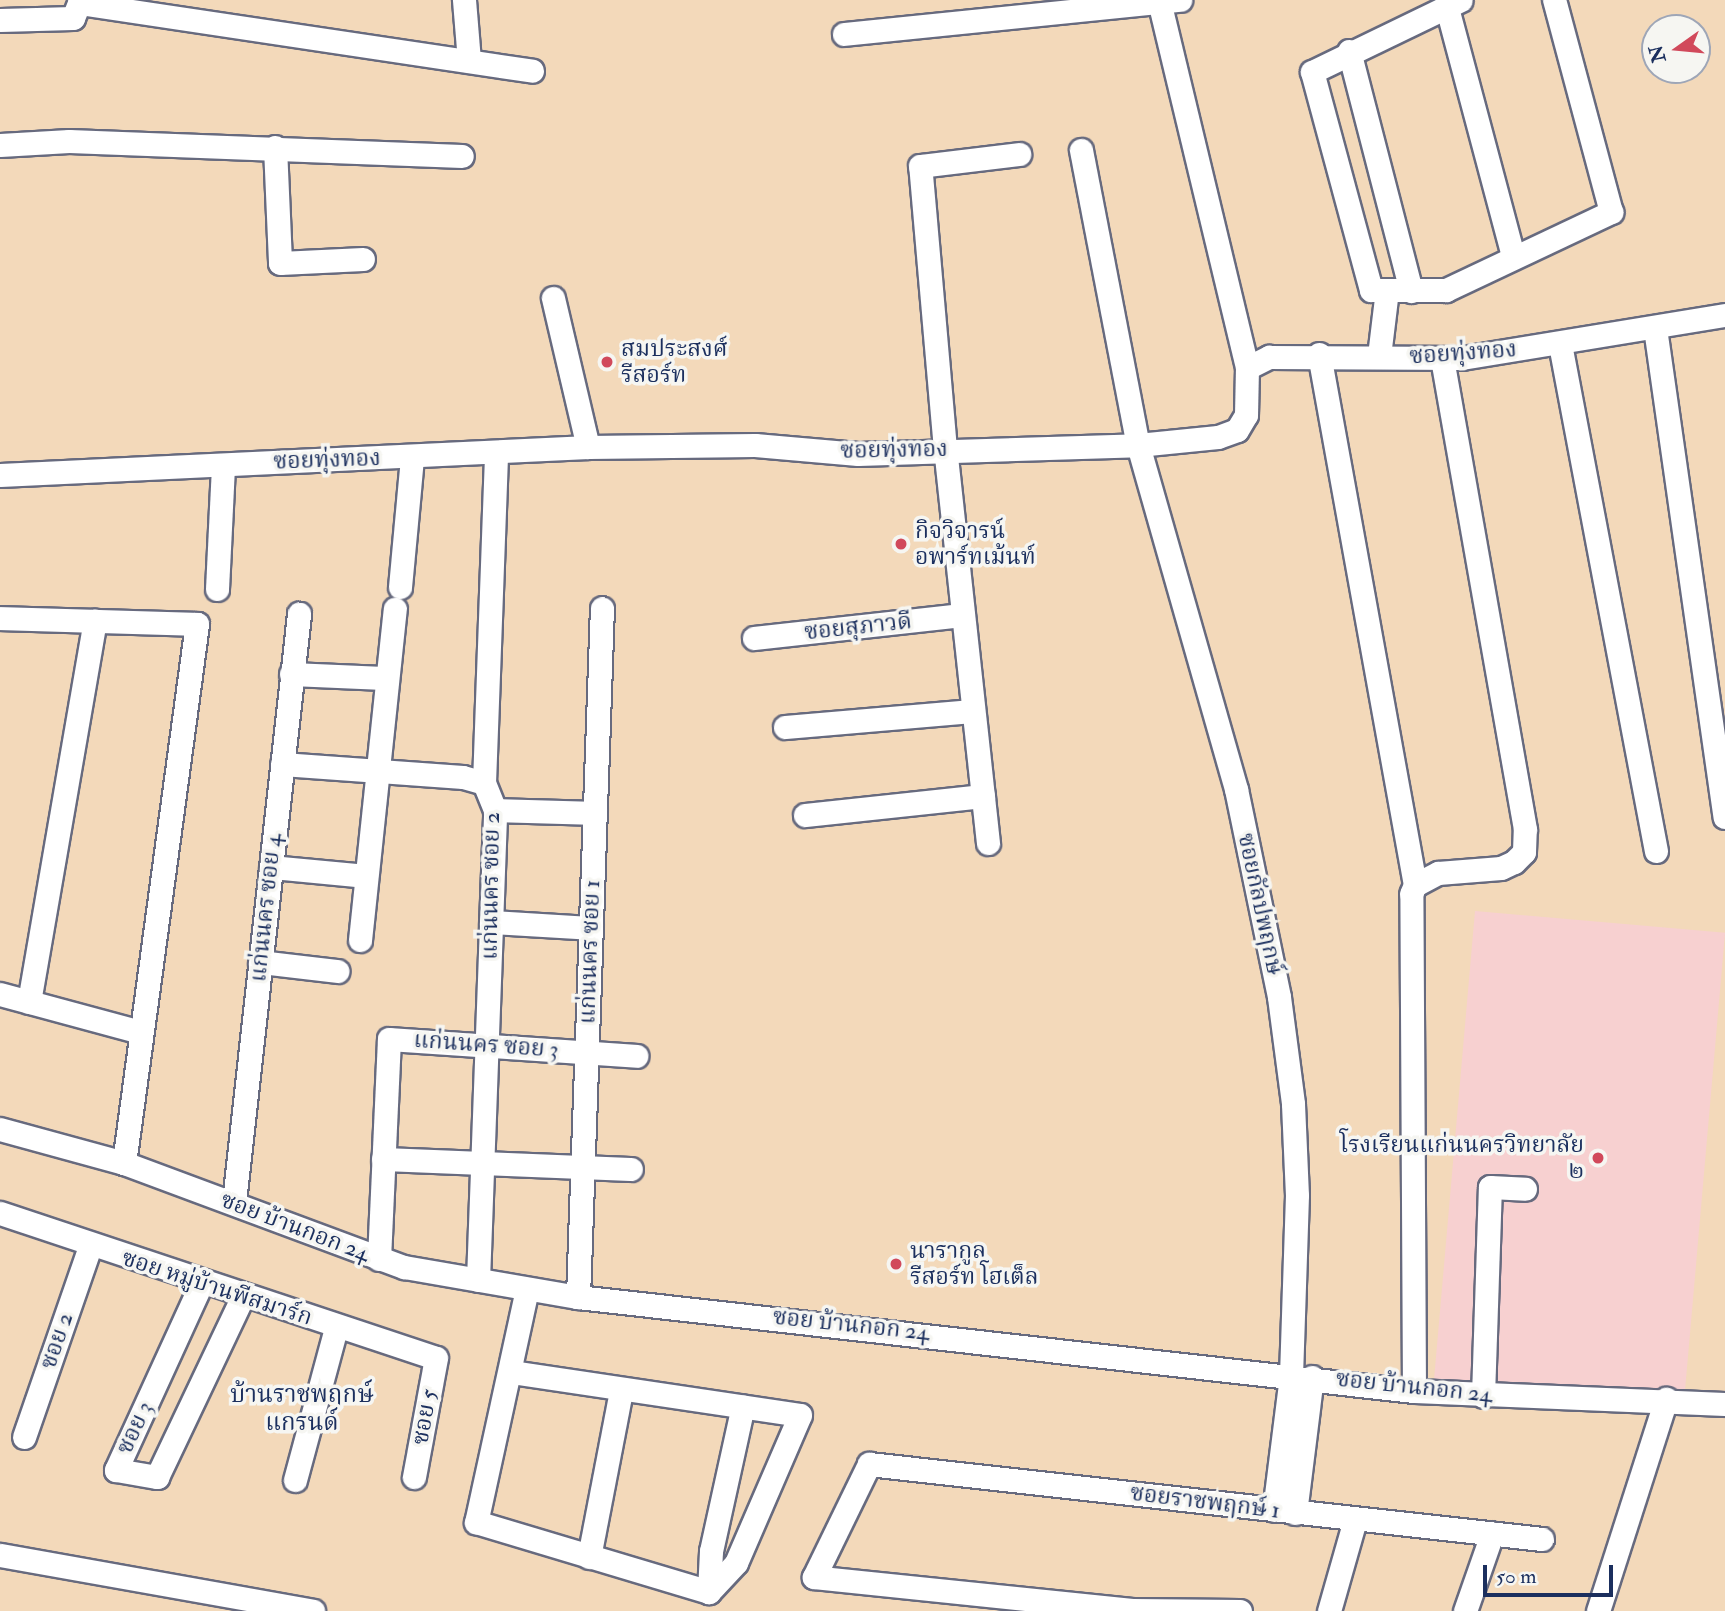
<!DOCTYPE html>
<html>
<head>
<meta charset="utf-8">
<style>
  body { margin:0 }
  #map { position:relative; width:1725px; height:1611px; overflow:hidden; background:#f3d9ba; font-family:"IM FELL Double Pica","Noto Serif Thai",serif }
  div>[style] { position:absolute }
  .built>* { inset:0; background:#f7d0d0; transform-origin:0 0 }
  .roads { filter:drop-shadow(2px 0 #676a7e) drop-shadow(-2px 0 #676a7e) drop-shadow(0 2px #676a7e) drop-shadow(0 -2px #676a7e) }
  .minor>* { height:23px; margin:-11.5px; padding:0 11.5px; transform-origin:11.5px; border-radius:11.5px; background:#fff }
  .dots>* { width:19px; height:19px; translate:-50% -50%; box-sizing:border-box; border:4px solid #f6f6f2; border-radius:50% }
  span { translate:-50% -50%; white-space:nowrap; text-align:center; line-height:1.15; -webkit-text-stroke:7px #f6f6f2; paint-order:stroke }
  .poi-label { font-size:23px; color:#1b2f5e }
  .left { translate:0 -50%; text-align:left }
  .right { translate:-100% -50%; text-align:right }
  .street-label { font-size:23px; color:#1b2f5e }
  .neighbourhood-label { font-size:24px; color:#1b2f5e }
  .north { position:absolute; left:1641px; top:14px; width:70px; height:70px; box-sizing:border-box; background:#f6f6f2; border:2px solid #9ea6b7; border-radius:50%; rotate:255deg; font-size:19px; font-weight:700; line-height:28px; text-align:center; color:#1b2f5e }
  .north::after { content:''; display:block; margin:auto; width:24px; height:32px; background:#d1495b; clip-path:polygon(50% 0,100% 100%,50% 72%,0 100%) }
  .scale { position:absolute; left:1483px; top:1565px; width:130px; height:32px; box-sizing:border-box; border:4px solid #1b2f5e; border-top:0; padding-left:9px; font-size:21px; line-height:24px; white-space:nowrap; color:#1b2f5e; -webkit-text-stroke:5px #f6f6f2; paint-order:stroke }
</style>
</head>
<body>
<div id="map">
  <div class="built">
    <i style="left:1475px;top:911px;width:251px;height:470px;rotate:5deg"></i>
  </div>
  <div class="roads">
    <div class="minor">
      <i style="left:464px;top:0;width:61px;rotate:85.3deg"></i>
      <i style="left:1446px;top:4px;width:261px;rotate:75.1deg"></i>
      <i style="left:1160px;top:5px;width:373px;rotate:76.5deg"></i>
      <i style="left:0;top:20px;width:73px;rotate:-1.6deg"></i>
      <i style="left:73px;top:18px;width:16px;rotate:-68deg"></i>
      <i style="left:79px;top:3px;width:458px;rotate:8.5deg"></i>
      <i style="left:844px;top:34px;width:338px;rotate:-5.8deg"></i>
      <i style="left:1349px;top:51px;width:248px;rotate:75.5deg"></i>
      <i style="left:0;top:145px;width:69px;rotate:-3.3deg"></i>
      <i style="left:69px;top:141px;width:393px;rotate:2.2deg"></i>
      <i style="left:275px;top:147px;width:116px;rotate:87.5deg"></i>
      <i style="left:280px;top:263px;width:83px;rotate:-2.8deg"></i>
      <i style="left:1081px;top:150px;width:300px;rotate:79.1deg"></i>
      <i style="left:1138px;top:445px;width:358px;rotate:74.1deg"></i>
      <i style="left:1236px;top:789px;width:212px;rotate:78.3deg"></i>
      <i style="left:1279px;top:997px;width:108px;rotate:82.5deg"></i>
      <i style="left:1293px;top:1104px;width:91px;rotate:87.5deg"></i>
      <i style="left:1297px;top:1195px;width:181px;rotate:91.9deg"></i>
      <i style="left:1291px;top:1376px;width:135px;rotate:97.2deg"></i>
      <i style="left:1387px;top:290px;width:59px"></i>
      <i style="left:1446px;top:290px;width:183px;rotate:-25.3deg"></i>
      <i style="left:1611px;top:212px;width:220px;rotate:-105deg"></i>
      <i style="left:553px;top:298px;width:153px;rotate:76.8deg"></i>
      <i style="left:1655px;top:328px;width:494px;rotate:81.9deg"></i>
      <i style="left:1560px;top:344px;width:516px;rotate:79.28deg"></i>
      <i style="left:1319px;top:354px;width:540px;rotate:79.75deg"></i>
      <i style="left:1379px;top:356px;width:66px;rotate:-83.1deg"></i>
      <i style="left:1387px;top:290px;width:16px;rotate:180deg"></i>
      <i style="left:1371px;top:290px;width:226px;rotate:-105.1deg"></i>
      <i style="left:1312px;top:72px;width:165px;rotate:-25.8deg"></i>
      <i style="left:0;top:475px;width:589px;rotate:-2.73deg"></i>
      <i style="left:588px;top:447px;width:167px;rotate:-0.7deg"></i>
      <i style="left:755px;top:445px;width:103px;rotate:5deg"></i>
      <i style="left:858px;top:454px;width:280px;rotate:-1.8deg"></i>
      <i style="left:1138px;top:445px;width:80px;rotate:-5.7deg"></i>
      <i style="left:1218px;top:437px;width:20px;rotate:-20deg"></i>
      <i style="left:1237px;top:430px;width:17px;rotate:-59deg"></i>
      <i style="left:1246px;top:415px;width:47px;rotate:-88.8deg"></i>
      <i style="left:1247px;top:368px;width:25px;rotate:-27deg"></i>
      <i style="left:1269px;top:357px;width:193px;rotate:0.3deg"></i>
      <i style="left:1462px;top:358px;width:266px;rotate:-9.3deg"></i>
      <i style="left:400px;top:587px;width:131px;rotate:-84.7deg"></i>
      <i style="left:217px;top:589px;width:124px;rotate:-87.2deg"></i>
      <i style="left:0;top:618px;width:197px;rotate:1.7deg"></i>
      <i style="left:197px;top:624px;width:544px;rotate:97.71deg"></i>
      <i style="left:754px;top:638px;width:209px;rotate:-6.3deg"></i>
      <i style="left:291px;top:674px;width:93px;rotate:2.5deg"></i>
      <i style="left:785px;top:727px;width:188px;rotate:-4.9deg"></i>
      <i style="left:282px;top:764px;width:181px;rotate:4.1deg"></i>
      <i style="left:463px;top:777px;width:22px;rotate:16deg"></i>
      <i style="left:495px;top:810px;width:100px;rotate:1.7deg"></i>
      <i style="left:805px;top:815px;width:179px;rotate:-6.1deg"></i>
      <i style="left:988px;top:843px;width:396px;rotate:-96.2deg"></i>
      <i style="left:945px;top:449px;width:284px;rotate:-95deg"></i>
      <i style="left:920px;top:166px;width:100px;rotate:-6.9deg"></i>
      <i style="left:271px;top:867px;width:95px;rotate:5.4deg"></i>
      <i style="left:491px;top:922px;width:100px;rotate:3.4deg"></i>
      <i style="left:360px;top:940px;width:333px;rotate:-84deg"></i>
      <i style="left:260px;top:962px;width:78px;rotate:6.7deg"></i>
      <i style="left:0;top:994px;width:146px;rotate:15.1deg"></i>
      <i style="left:29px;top:1002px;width:387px;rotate:-80.2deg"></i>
      <i style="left:0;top:1129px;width:129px;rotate:15.3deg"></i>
      <i style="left:124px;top:1163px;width:299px;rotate:20.4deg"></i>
      <i style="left:404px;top:1267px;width:177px;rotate:9.8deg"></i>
      <i style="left:578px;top:1297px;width:841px;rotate:6.42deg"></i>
      <i style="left:1414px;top:1391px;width:311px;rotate:2.4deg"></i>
      <i style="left:383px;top:1159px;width:248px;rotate:2.3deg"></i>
      <i style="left:234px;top:1202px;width:592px;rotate:-83.69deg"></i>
      <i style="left:0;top:1213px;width:459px;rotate:18.4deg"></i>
      <i style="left:436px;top:1358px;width:121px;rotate:100.5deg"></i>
      <i style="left:379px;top:1259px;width:220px;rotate:-87.4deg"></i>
      <i style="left:389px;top:1039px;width:248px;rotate:3.9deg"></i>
      <i style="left:478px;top:1280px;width:470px;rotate:-87.9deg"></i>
      <i style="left:495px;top:810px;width:29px;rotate:-112deg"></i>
      <i style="left:484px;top:783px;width:331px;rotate:-87.9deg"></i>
      <i style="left:202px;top:1282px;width:207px;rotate:114.6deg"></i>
      <i style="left:116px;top:1470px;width:42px;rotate:9.7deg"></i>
      <i style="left:157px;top:1477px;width:200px;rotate:-64.6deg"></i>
      <i style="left:527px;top:1289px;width:239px;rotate:102.3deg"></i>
      <i style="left:476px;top:1522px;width:243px;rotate:16.7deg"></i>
      <i style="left:578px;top:1297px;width:689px;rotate:-88.01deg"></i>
      <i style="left:512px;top:1372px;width:291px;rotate:8.5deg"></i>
      <i style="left:800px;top:1415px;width:161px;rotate:113.4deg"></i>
      <i style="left:736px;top:1563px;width:40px;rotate:133deg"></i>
      <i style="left:1414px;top:1391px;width:497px;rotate:-90.3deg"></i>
      <i style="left:1411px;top:894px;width:10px;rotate:-66deg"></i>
      <i style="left:1415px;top:885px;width:26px;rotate:-28deg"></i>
      <i style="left:1438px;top:873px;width:63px;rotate:-4.5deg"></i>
      <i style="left:1501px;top:868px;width:14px;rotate:-25deg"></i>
      <i style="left:1514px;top:862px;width:14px;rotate:-45deg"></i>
      <i style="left:1524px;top:852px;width:23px;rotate:-88deg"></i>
      <i style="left:1525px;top:829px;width:477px;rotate:-100deg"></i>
      <i style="left:1483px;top:1396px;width:209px;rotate:-88.1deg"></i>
      <i style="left:1490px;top:1187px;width:35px;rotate:3deg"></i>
      <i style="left:24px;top:1437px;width:202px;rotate:-70.9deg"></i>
      <i style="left:295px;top:1480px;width:157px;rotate:-74.9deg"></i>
      <i style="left:1295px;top:1513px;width:137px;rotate:-82.9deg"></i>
      <i style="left:0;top:1555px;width:318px;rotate:10.1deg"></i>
      <i style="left:589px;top:1557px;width:169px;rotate:-79.1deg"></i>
      <i style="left:709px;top:1592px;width:41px;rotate:-87.2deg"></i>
      <i style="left:711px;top:1551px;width:148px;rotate:-77.6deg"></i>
      <i style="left:1240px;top:1611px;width:108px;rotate:-179.5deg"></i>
      <i style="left:1132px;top:1610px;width:320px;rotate:-174.1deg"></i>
      <i style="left:814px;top:1577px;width:126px;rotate:-64deg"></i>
      <i style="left:869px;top:1464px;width:677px;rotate:6.36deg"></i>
      <i style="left:1329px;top:1611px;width:95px;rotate:-74.1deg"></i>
      <i style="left:1465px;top:1611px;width:82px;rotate:-70.7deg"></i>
      <i style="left:1598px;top:1611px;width:223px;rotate:-72.2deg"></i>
    </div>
  </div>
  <div class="dots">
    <i style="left:607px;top:362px;background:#d1495b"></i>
    <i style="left:901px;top:544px;background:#d1495b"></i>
    <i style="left:1598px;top:1158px;background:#d1495b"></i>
    <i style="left:896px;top:1264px;background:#d1495b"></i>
  </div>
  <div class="poi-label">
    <span class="left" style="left:621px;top:362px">สมประสงศ์<br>รีสอร์ท</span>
    <span class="left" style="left:915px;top:544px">กิจวิจารน์<br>อพาร์ทเม้นท์</span>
    <span class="right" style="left:1584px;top:1158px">โรงเรียนแก่นนครวิทยาลัย<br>๒</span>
    <span class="left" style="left:910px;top:1264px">นารากูล<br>รีสอร์ท โฮเต็ล</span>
  </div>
  <div class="street-label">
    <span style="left:1463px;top:353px;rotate:-4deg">ซอยทุ่งทอง</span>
    <span style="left:894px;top:450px;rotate:-1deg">ซอยทุ่งทอง</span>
    <span style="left:327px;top:460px;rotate:-2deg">ซอยทุ่งทอง</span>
    <span style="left:858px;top:627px;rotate:-6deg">ซอยสุภาวดี</span>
    <span style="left:491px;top:886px;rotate:-89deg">แก่นนคร ซอย 2</span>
    <span style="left:1260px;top:904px;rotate:78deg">ซอยกัลปพฤกษ์</span>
    <span style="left:266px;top:908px;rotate:-84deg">แก่นนคร ซอย 4</span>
    <span style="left:590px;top:952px;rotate:-88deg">แก่นนคร ซอย 1</span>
    <span style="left:486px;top:1045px;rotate:4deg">แก่นนคร ซอย 3</span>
    <span style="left:295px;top:1227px;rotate:21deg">ซอย บ้านกอก 24</span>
    <span style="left:217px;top:1288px;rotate:18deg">ซอย หมู่บ้านพีสมาร์ก</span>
    <span style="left:851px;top:1325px;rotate:6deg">ซอย บ้านกอก 24</span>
    <span style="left:57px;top:1341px;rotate:-71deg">ซอย 2</span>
    <span style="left:1414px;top:1387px;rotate:6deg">ซอย บ้านกอก 24</span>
    <span style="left:425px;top:1417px;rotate:-80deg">ซอย 5</span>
    <span style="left:135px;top:1428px;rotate:-65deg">ซอย 3</span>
    <span style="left:1205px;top:1502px;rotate:7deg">ซอยราชพฤกษ์ 1</span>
  </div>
  <div class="neighbourhood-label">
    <span style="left:302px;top:1409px">บ้านราชพฤกษ์<br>แกรนด์</span>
  </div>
  <div class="north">N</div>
  <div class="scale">50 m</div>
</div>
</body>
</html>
